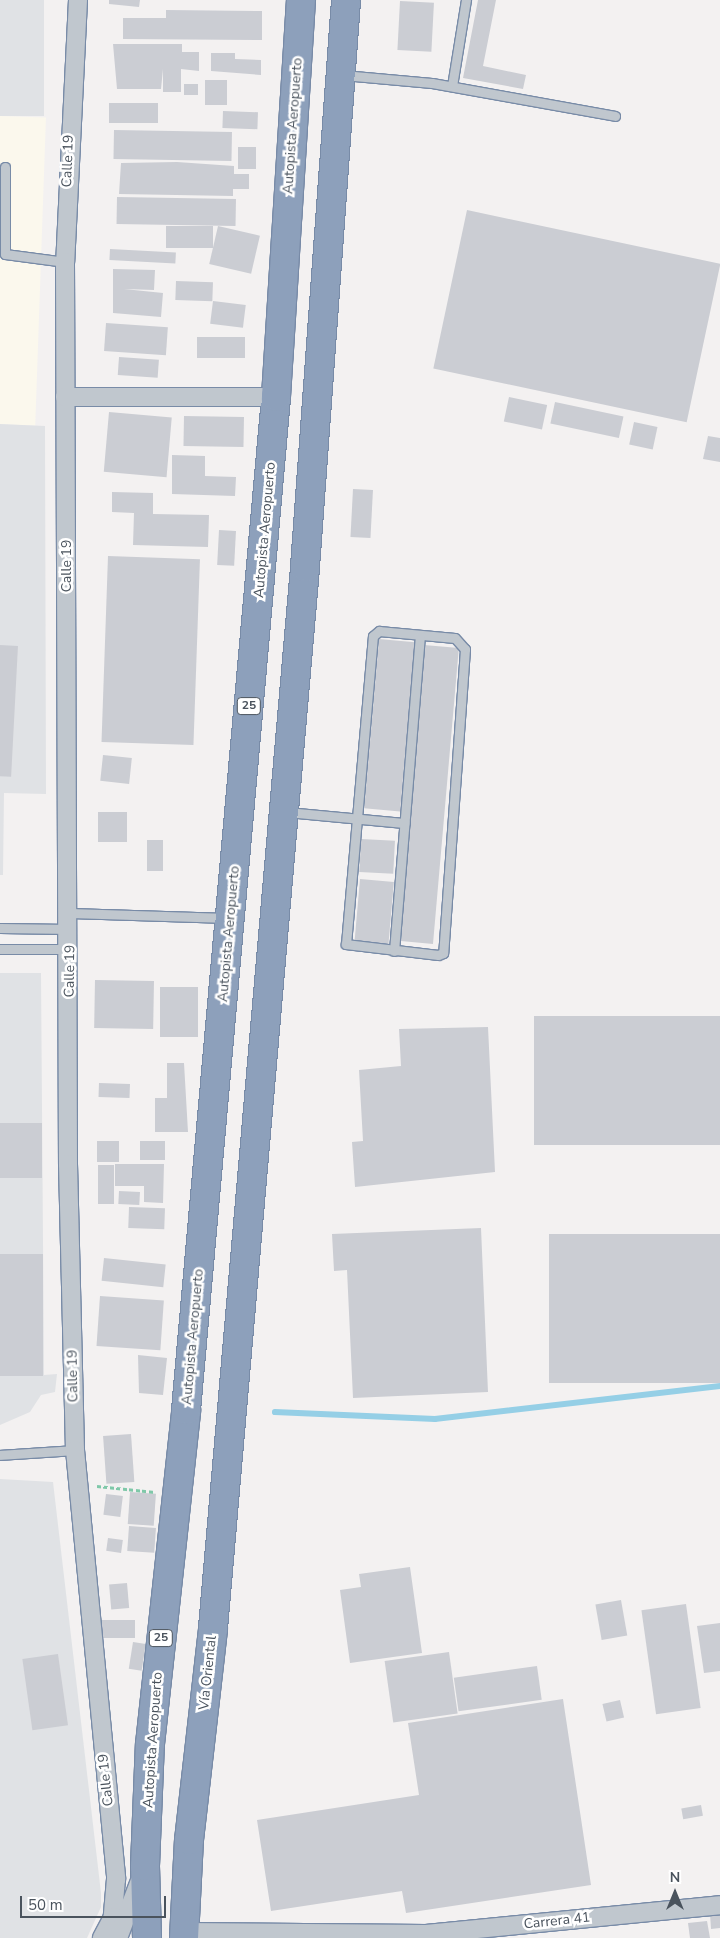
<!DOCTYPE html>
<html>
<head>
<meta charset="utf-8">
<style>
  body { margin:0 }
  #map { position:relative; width:720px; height:1938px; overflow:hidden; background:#f3f1f1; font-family:"Nunito Sans",sans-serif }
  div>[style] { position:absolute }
  .commercial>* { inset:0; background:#fbf8ed; transform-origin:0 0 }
  .airport>* { inset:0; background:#e0e2e5; transform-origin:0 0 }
  .stream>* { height:5.5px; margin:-2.75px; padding:0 2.75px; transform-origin:2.75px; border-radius:2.75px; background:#95cfe6 }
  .building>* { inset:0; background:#cbcdd3; transform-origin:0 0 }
  .path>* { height:3px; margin-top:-1.5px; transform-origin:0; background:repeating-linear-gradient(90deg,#7fc8a9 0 4px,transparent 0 6.5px) }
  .roads { filter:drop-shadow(1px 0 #788ba7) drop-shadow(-1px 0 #788ba7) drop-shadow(0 1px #788ba7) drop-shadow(0 -1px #788ba7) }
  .lane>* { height:9px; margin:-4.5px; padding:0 4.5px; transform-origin:4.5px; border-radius:4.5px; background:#c0c7ce }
  .street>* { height:18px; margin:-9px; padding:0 9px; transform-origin:9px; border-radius:9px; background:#c0c7ce }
  .highway>* { height:28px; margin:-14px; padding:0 14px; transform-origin:14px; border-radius:14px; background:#8da0bb }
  span { translate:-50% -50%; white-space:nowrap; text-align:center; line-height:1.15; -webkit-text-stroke:5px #fff; paint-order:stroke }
  .shield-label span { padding:1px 4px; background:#fff; border:1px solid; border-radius:4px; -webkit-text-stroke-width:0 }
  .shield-label { font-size:12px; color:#4a535d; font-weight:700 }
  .street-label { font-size:14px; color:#4a535d }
  .north { position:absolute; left:650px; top:1868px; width:50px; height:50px; -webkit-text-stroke:4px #fff; paint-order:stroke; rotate:0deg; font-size:14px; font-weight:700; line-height:20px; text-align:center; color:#4a535d }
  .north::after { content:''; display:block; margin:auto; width:18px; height:22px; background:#4a535d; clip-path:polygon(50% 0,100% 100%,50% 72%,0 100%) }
  .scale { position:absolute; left:20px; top:1896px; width:146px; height:22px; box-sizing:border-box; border:2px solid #4a535d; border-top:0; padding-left:6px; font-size:15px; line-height:18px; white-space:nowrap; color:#4a535d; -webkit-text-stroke:4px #fff; paint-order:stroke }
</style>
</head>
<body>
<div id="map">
  <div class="commercial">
    <i style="left:0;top:116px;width:46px;height:308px;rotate:2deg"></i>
  </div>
  <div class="airport">
    <i style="left:0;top:0;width:44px;height:116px"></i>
    <i style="clip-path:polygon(0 424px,45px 426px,46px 794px,4px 793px,3px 875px,0 875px)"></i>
    <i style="clip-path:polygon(0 973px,41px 973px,44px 1375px,57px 1374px,55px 1392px,41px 1395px,30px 1412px,0 1425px)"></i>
    <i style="clip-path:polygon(0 1479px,53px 1482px,101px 1893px,101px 1907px,87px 1938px,0 1938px)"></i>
  </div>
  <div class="stream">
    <i style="left:275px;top:1412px;width:160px;rotate:2.5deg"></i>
    <i style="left:435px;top:1419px;width:287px;rotate:-6.6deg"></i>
  </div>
  <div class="building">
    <i style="clip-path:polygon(109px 0,140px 0,139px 7px,109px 4px)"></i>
    <i style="clip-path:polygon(478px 0,496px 0,483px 66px,526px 75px,523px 89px,463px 78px)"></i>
    <i style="left:400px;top:1px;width:34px;height:49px;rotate:3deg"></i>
    <i style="clip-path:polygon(166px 10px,262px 11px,262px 40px,123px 39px,123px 18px,166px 18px)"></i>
    <i style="clip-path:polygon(113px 44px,182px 44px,182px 52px,199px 52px,199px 71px,181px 69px,181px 92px,163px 92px,163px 69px,161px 89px,117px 89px)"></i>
    <i style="clip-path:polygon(211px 53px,235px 53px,235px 59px,261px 60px,261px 75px,211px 71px)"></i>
    <i style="left:205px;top:80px;width:22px;height:25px"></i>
    <i style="left:184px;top:84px;width:14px;height:11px"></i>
    <i style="left:109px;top:103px;width:49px;height:20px"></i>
    <i style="left:223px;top:111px;width:35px;height:17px;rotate:2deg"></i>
    <i style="left:114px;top:130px;width:118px;height:29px;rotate:1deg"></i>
    <i style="left:238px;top:147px;width:18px;height:22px"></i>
    <i style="clip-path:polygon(177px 162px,234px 166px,234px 174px,249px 174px,249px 189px,233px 189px,233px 196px,119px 194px,121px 163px)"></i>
    <i style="left:117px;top:197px;width:119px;height:27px;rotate:1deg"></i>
    <i style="left:467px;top:210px;width:259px;height:162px;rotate:12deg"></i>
    <i style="left:166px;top:226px;width:47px;height:22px"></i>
    <i style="left:218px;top:226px;width:43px;height:39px;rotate:13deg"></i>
    <i style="left:110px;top:249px;width:66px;height:11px;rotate:3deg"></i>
    <i style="clip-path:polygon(113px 269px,155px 270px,154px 290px,124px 289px,163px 293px,161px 317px,113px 313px)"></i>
    <i style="left:176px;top:281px;width:37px;height:19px;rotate:2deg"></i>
    <i style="left:213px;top:301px;width:33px;height:23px;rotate:7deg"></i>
    <i style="left:106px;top:323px;width:62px;height:28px;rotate:4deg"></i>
    <i style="left:197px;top:337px;width:48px;height:21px"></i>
    <i style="left:119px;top:357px;width:40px;height:18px;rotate:4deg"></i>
    <i style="left:509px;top:397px;width:39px;height:25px;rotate:12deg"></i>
    <i style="left:555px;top:402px;width:70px;height:22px;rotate:12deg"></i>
    <i style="left:109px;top:412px;width:63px;height:60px;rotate:5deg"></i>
    <i style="left:184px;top:416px;width:60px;height:30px;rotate:1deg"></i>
    <i style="left:634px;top:422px;width:24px;height:23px;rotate:12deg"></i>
    <i style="clip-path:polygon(708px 436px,720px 438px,720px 462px,703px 459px)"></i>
    <i style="clip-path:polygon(172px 455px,205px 456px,205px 476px,236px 477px,235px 496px,172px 494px)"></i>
    <i style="left:353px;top:489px;width:20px;height:48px;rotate:3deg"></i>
    <i style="clip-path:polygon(112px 492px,153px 493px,153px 514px,209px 515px,208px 547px,133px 545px,134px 513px,112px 512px)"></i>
    <i style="left:219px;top:530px;width:17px;height:35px;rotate:3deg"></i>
    <i style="left:108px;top:556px;width:92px;height:186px;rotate:2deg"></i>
    <i style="left:379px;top:639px;width:36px;height:170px;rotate:5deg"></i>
    <i style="left:0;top:645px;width:18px;height:131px;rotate:3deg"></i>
    <i style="left:424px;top:645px;width:35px;height:297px;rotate:5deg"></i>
    <i style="left:103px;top:755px;width:29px;height:26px;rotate:6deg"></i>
    <i style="left:98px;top:812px;width:29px;height:30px"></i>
    <i style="left:361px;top:839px;width:34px;height:33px;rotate:3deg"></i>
    <i style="left:147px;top:840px;width:16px;height:31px"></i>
    <i style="left:360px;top:879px;width:34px;height:62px;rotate:5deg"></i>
    <i style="left:95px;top:980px;width:59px;height:48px;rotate:1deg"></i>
    <i style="left:160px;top:987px;width:38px;height:50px"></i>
    <i style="left:720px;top:1016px;width:129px;height:186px;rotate:90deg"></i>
    <i style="clip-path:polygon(488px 1027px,495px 1172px,355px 1187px,352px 1142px,363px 1141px,359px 1070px,401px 1066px,399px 1029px)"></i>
    <i style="clip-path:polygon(167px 1063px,184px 1063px,188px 1132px,155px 1132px,155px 1098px,167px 1098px)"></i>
    <i style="left:99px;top:1083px;width:31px;height:14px;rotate:2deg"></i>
    <i style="left:0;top:1123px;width:42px;height:55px"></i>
    <i style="left:97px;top:1141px;width:22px;height:21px"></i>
    <i style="left:140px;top:1141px;width:25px;height:19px"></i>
    <i style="clip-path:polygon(115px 1164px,164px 1164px,163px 1203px,144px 1202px,144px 1186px,115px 1186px)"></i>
    <i style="left:98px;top:1165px;width:16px;height:39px"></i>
    <i style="left:119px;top:1191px;width:21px;height:13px;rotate:3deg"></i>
    <i style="left:129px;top:1207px;width:36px;height:21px;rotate:2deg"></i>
    <i style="clip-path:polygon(481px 1228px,488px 1392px,353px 1398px,347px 1270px,334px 1271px,332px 1234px)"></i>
    <i style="left:720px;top:1234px;width:149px;height:171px;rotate:90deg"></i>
    <i style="left:43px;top:1254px;width:122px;height:43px;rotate:90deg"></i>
    <i style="left:104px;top:1258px;width:62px;height:23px;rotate:6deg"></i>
    <i style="left:100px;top:1296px;width:64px;height:50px;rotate:4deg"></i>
    <i style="clip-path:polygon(138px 1355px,167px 1358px,163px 1395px,139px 1393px)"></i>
    <i style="left:131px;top:1434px;width:48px;height:28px;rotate:86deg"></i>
    <i style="left:130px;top:1492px;width:26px;height:32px;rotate:4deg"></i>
    <i style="left:106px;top:1494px;width:17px;height:21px;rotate:7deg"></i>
    <i style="left:129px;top:1526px;width:27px;height:25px;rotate:4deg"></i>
    <i style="left:108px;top:1538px;width:15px;height:13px;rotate:8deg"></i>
    <i style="clip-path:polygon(410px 1567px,422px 1653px,350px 1663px,340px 1590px,361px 1587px,359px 1574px)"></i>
    <i style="left:127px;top:1583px;width:25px;height:18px;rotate:85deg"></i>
    <i style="left:621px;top:1600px;width:36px;height:26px;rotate:80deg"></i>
    <i style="left:686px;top:1604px;width:105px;height:45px;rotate:82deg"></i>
    <i style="left:101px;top:1620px;width:34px;height:18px"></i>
    <i style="clip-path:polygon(720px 1623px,720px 1671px,704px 1673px,697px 1626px)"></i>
    <i style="left:133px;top:1642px;width:13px;height:27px;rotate:9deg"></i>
    <i style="left:449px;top:1652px;width:62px;height:65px;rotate:82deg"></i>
    <i style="left:58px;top:1654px;width:72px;height:36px;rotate:82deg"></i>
    <i style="left:537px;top:1666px;width:34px;height:84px;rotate:82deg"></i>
    <i style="clip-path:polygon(563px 1699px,591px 1885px,406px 1913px,402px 1891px,271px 1911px,257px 1820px,419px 1795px,408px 1723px)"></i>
    <i style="left:620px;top:1700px;width:18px;height:18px;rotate:77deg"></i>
    <i style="left:701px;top:1805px;width:11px;height:20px;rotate:80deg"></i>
    <i style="clip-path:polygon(710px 1913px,720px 1913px,720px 1928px,711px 1929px)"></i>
    <i style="clip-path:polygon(707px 1921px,710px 1938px,690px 1938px,688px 1923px)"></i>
  </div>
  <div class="path">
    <i style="left:97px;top:1486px;width:58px;rotate:5.9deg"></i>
  </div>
  <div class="roads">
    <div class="lane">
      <i style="left:343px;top:75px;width:89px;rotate:5.1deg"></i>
      <i style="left:432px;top:83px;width:186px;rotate:10.2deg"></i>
      <i style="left:452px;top:86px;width:87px;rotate:-80.8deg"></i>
      <i style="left:5px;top:167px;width:87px;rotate:90deg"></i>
      <i style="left:5px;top:254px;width:61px;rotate:7.6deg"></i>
      <i style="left:379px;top:631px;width:76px;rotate:5.3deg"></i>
      <i style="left:455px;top:638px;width:15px;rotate:48deg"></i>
      <i style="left:465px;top:649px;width:305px;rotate:94.1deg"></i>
      <i style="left:443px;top:953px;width:5px;rotate:158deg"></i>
      <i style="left:438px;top:955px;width:93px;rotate:-173.2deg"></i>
      <i style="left:346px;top:944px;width:309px;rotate:-85deg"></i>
      <i style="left:373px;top:636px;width:8px;rotate:-40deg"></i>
      <i style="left:286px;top:812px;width:119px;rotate:5.3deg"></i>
      <i style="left:70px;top:913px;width:158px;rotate:1.8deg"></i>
      <i style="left:0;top:928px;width:70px;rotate:0.8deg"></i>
      <i style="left:0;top:949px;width:70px"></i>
      <i style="left:394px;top:951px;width:317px;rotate:-85.3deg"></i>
      <i style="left:0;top:1455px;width:75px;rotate:-3.8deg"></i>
    </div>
    <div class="street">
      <i style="left:78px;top:0;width:262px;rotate:92.8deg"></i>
      <i style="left:65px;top:262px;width:902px;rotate:89.81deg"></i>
      <i style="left:68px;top:1164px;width:286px;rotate:88.6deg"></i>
      <i style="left:75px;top:1450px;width:431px;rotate:84.5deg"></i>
      <i style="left:116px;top:1879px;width:38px;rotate:95deg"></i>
      <i style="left:113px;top:1917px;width:24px;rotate:118deg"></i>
      <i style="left:65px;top:397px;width:211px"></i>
      <i style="left:184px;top:1932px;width:242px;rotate:0.5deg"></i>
      <i style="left:426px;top:1934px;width:295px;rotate:-5.6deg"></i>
      <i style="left:118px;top:1938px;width:59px;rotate:-69.1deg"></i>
    </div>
    <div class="highway">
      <i style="left:147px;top:1938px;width:72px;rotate:-91.6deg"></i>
      <i style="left:145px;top:1866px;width:122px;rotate:-87.7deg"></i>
      <i style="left:150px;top:1744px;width:336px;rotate:-83.8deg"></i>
      <i style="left:186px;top:1410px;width:1017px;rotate:-84.92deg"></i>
      <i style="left:276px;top:397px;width:398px;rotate:-86.4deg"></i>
      <i style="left:184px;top:1938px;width:98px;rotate:-87.1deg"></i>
      <i style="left:189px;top:1840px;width:213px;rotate:-83.5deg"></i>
      <i style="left:213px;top:1628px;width:1065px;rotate:-85.04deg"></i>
      <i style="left:305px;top:567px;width:568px;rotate:-85.86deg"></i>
    </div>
  </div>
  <div class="shield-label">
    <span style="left:249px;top:706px">25</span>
    <span style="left:161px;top:1638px">25</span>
  </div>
  <div class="street-label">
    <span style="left:293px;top:126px;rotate:-86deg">Autopista Aeropuerto</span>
    <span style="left:68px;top:161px;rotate:-88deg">Calle 19</span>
    <span style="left:265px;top:530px;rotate:-85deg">Autopista Aeropuerto</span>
    <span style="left:67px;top:566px;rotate:-90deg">Calle 19</span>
    <span style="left:229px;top:934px;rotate:-85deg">Autopista Aeropuerto</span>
    <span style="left:70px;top:971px;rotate:-89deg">Calle 19</span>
    <span style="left:193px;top:1337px;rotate:-85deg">Autopista Aeropuerto</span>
    <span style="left:73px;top:1376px;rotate:-91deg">Calle 19</span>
    <span style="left:208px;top:1673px;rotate:-84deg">Vía Oriental</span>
    <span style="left:153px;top:1740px;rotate:-86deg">Autopista Aeropuerto</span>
    <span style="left:106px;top:1780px;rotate:-96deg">Calle 19</span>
    <span style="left:557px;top:1921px;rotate:-6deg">Carrera 41</span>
  </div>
  <div class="north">N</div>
  <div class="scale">50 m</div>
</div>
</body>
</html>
